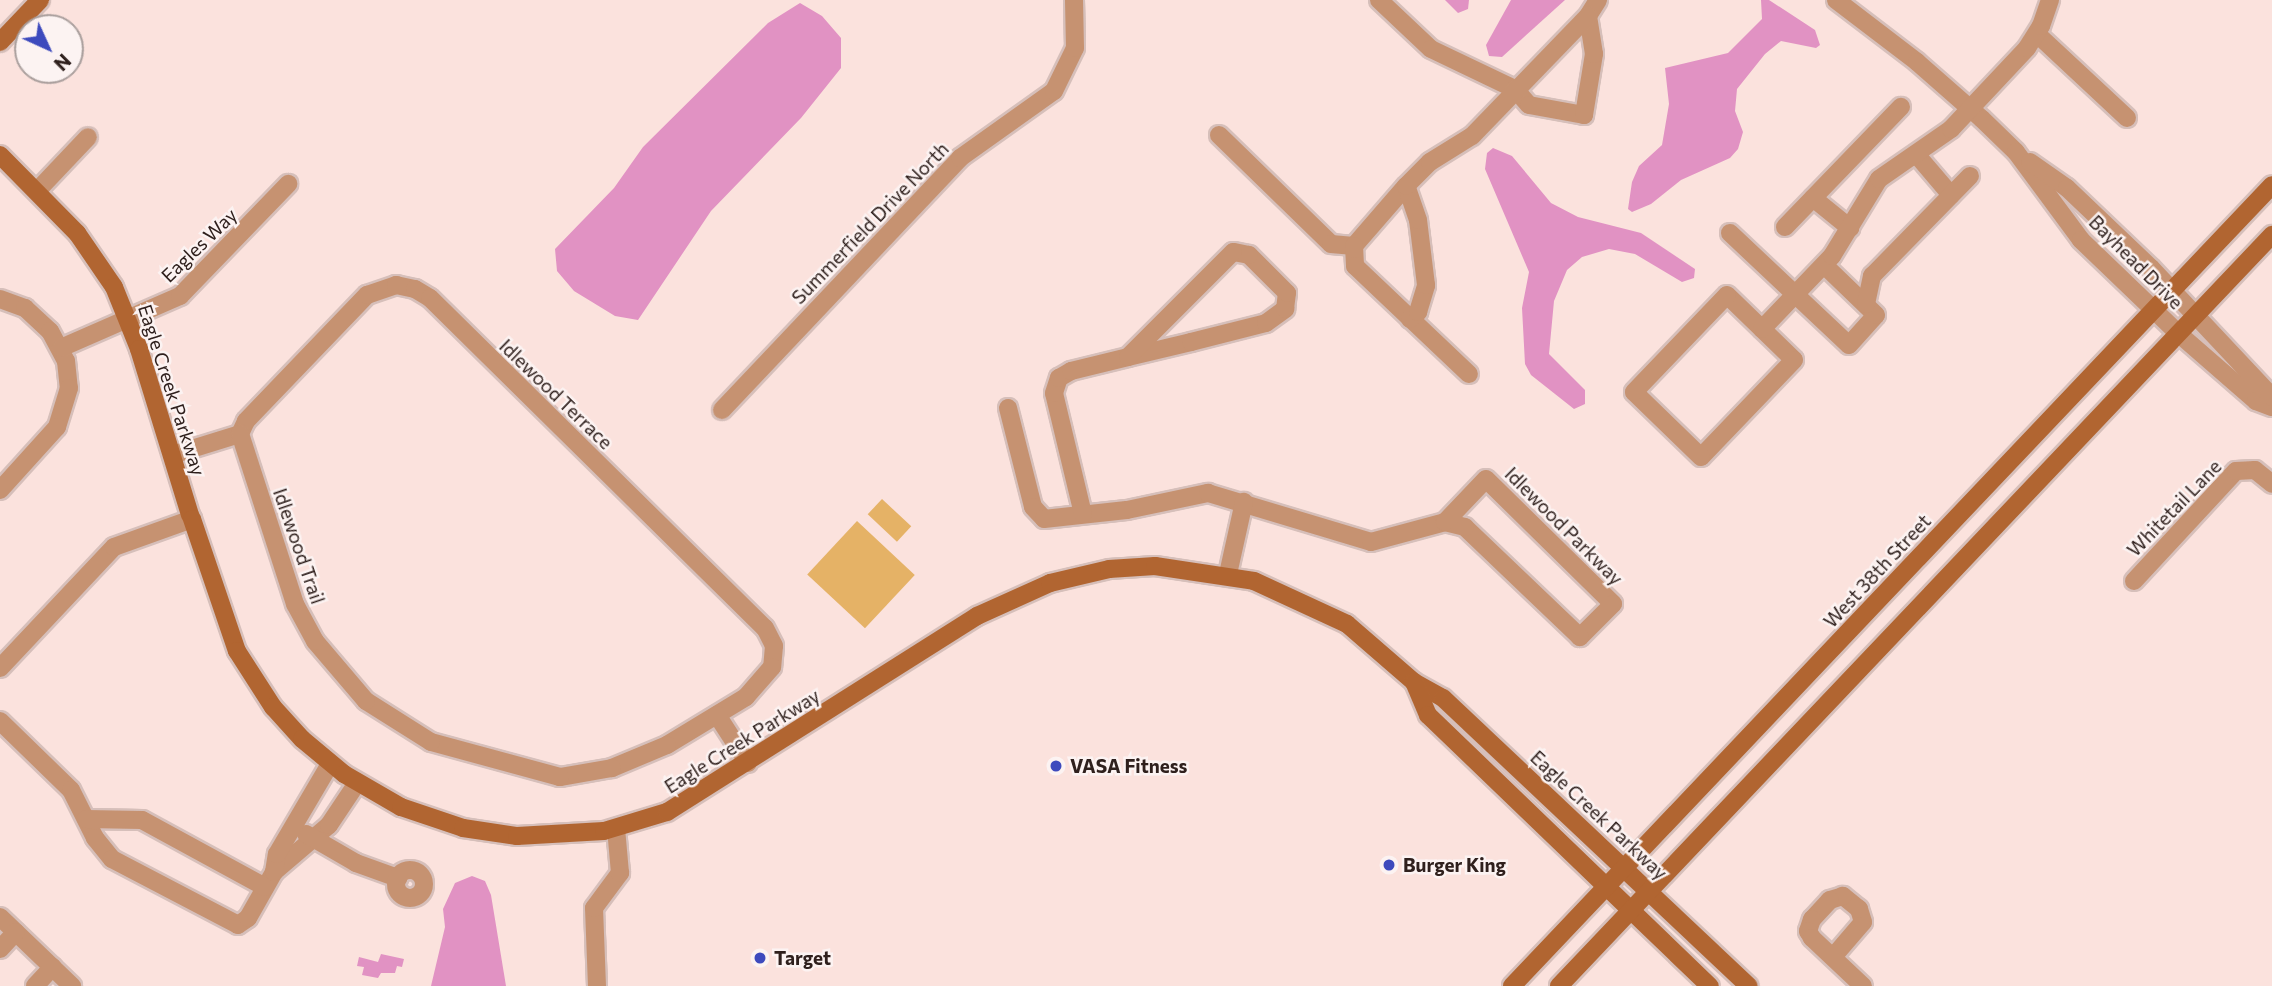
<!DOCTYPE html>
<html>
<head>
<meta charset="utf-8">
<style>
  body { margin:0 }
  #map { position:relative; width:2272px; height:986px; overflow:hidden; background:#fbe2dd; font-family:Commissioner,sans-serif }
  div>[style] { position:absolute }
  .green>* { inset:0; background:#e5b266; transform-origin:0 0 }
  .water>* { inset:0; background:#e192c3 }
  .roads { filter:drop-shadow(2px 0 #d6bfba) drop-shadow(-2px 0 #d6bfba) drop-shadow(0 2px #d6bfba) drop-shadow(0 -2px #d6bfba) }
  .street>* { height:18px; margin:-9px; padding:0 9px; transform-origin:9px; border-radius:9px; background:#c69271 }
  .street>.ring { margin:-9px; padding:0; box-sizing:content-box; background:none; border:18px solid #c69271; border-radius:50% }
  .secondary>* { height:18px; margin:-9px; padding:0 9px; transform-origin:9px; border-radius:9px; background:#b16531 }
  .dots>* { width:19px; height:19px; translate:-50% -50%; box-sizing:border-box; border:4px solid #fcf3f2; border-radius:50% }
  span { translate:-50% -50%; white-space:nowrap; text-align:center; line-height:1.15; -webkit-text-stroke:5px #fcf3f2; paint-order:stroke }
  .street-label { font-size:19px; color:#2f201d }
  .poi-label { font-size:19px; color:#2f201d; font-weight:700 }
  .left { translate:0 -50%; text-align:left }
  .north { position:absolute; left:14px; top:14px; width:70px; height:70px; box-sizing:border-box; background:#fcf3f2; border:2px solid #aa9f9d; border-radius:50%; rotate:135deg; font-size:19px; font-weight:700; line-height:28px; text-align:center; color:#2f201d }
  .north::after { content:''; display:block; margin:auto; width:24px; height:32px; background:#3d4abd; clip-path:polygon(50% 0,100% 100%,50% 72%,0 100%) }
</style>
</head>
<body>
<div id="map">
  <div class="green">
    <i style="left:882px;top:499px;width:40px;height:21px;rotate:43deg"></i>
    <i style="left:857px;top:521px;width:79px;height:73px;rotate:43deg"></i>
  </div>
  <div class="water">
    <i style="clip-path:polygon(1445px 0,1469px 0,1468px 9px,1458px 13px)"></i>
    <i style="clip-path:polygon(1511px 0,1565px 0,1502px 57px,1489px 56px,1486px 45px)"></i>
    <i style="clip-path:polygon(1761px 0,1769px 0,1815px 30px,1820px 45px,1816px 48px,1781px 41px,1765px 54px,1737px 89px,1735px 111px,1743px 132px,1738px 149px,1730px 158px,1681px 180px,1651px 204px,1632px 212px,1628px 209px,1632px 182px,1639px 166px,1662px 145px,1669px 104px,1665px 68px,1728px 53px,1762px 19px)"></i>
    <i style="clip-path:polygon(800px 3px,822px 16px,841px 38px,841px 68px,801px 118px,711px 211px,638px 320px,615px 316px,574px 291px,557px 271px,555px 249px,614px 188px,643px 147px,768px 23px)"></i>
    <i style="clip-path:polygon(1493px 148px,1512px 156px,1551px 203px,1578px 217px,1641px 233px,1695px 269px,1694px 278px,1682px 282px,1635px 254px,1609px 249px,1582px 257px,1567px 270px,1554px 301px,1549px 354px,1585px 390px,1585px 404px,1574px 409px,1531px 375px,1525px 364px,1522px 308px,1529px 272px,1485px 169px,1487px 153px)"></i>
    <i style="clip-path:polygon(472px 876px,485px 881px,491px 895px,506px 986px,431px 986px,445px 927px,443px 909px,455px 883px)"></i>
    <i style="clip-path:polygon(381px 954px,404px 959px,402px 967px,397px 966px,395px 973px,381px 973px,378px 978px,362px 975px,364px 967px,357px 966px,359px 957px,378px 962px)"></i>
  </div>
  <div class="roads">
    <div class="street">
      <i style="left:1379px;top:0;width:71px;rotate:43.3deg"></i>
      <i style="left:1431px;top:49px;width:93px;rotate:25.5deg"></i>
      <i style="left:1515px;top:89px;width:21px;rotate:49deg"></i>
      <i style="left:1529px;top:105px;width:56px;rotate:10.3deg"></i>
      <i style="left:1584px;top:115px;width:62px;rotate:-80.7deg"></i>
      <i style="left:1594px;top:54px;width:38px;rotate:-99deg"></i>
      <i style="left:1588px;top:16px;width:19px;rotate:-58deg"></i>
      <i style="left:1836px;top:0;width:102px;rotate:37.4deg"></i>
      <i style="left:1917px;top:62px;width:86px;rotate:41.2deg"></i>
      <i style="left:1982px;top:119px;width:47px;rotate:44.1deg"></i>
      <i style="left:2016px;top:152px;width:109px;rotate:53.5deg"></i>
      <i style="left:2081px;top:240px;width:136px;rotate:43.8deg"></i>
      <i style="left:2179px;top:334px;width:102px;rotate:41deg"></i>
      <i style="left:2256px;top:401px;width:17px;rotate:21deg"></i>
      <i style="left:2037px;top:34px;width:123px;rotate:43deg"></i>
      <i style="left:1219px;top:135px;width:156px;rotate:44.2deg"></i>
      <i style="left:1331px;top:244px;width:23px;rotate:5deg"></i>
      <i style="left:1916px;top:154px;width:54px;rotate:49.5deg"></i>
      <i style="left:2030px;top:162px;width:45px;rotate:35.1deg"></i>
      <i style="left:2067px;top:188px;width:116px;rotate:43.6deg"></i>
      <i style="left:2151px;top:268px;width:177px;rotate:46.8deg"></i>
      <i style="left:1406px;top:186px;width:79px;rotate:130.9deg"></i>
      <i style="left:1354px;top:246px;width:20px;rotate:87deg"></i>
      <i style="left:1355px;top:266px;width:157px;rotate:43.5deg"></i>
      <i style="left:37px;top:191px;width:74px;rotate:-46.6deg"></i>
      <i style="left:1813px;top:198px;width:48px;rotate:39deg"></i>
      <i style="left:1785px;top:227px;width:167px;rotate:-46deg"></i>
      <i style="left:1730px;top:233px;width:163px;rotate:43.3deg"></i>
      <i style="left:1849px;top:345px;width:40px;rotate:-48deg"></i>
      <i style="left:1876px;top:315px;width:72px;rotate:-136.1deg"></i>
      <i style="left:1727px;top:295px;width:93px;rotate:44.1deg"></i>
      <i style="left:1794px;top:360px;width:134px;rotate:133.8deg"></i>
      <i style="left:1701px;top:457px;width:93px;rotate:-135.9deg"></i>
      <i style="left:1634px;top:392px;width:134px;rotate:-46.2deg"></i>
      <i style="left:0;top:299px;width:27px;rotate:20deg"></i>
      <i style="left:25px;top:308px;width:34px;rotate:43deg"></i>
      <i style="left:50px;top:331px;width:34px;rotate:62deg"></i>
      <i style="left:66px;top:361px;width:27px;rotate:84deg"></i>
      <i style="left:69px;top:388px;width:41px;rotate:107.1deg"></i>
      <i style="left:57px;top:427px;width:85px;rotate:132.1deg"></i>
      <i style="left:1866px;top:304px;width:29px;rotate:-78deg"></i>
      <i style="left:1872px;top:276px;width:140px;rotate:-45.6deg"></i>
      <i style="left:1410px;top:319px;width:11px;rotate:-41deg"></i>
      <i style="left:1418px;top:312px;width:28px;rotate:-73deg"></i>
      <i style="left:1426px;top:285px;width:65px;rotate:-97deg"></i>
      <i style="left:1418px;top:220px;width:36px;rotate:-109deg"></i>
      <i style="left:1406px;top:186px;width:34px;rotate:-45deg"></i>
      <i style="left:1430px;top:162px;width:49px;rotate:-31.8deg"></i>
      <i style="left:1472px;top:136px;width:167px;rotate:-46deg"></i>
      <i style="left:1762px;top:329px;width:101px;rotate:-46.2deg"></i>
      <i style="left:1832px;top:256px;width:90px;rotate:-58.6deg"></i>
      <i style="left:1879px;top:179px;width:88px;rotate:-34.8deg"></i>
      <i style="left:1951px;top:129px;width:111px;rotate:-46.8deg"></i>
      <i style="left:2027px;top:48px;width:26px;rotate:-58deg"></i>
      <i style="left:2041px;top:26px;width:28px;rotate:-71deg"></i>
      <i style="left:61px;top:348px;width:130px;rotate:-23.6deg"></i>
      <i style="left:180px;top:296px;width:156px;rotate:-46deg"></i>
      <i style="left:1008px;top:408px;width:102px;rotate:75.8deg"></i>
      <i style="left:1033px;top:507px;width:16px;rotate:47deg"></i>
      <i style="left:1044px;top:519px;width:83px;rotate:-6.2deg"></i>
      <i style="left:1127px;top:510px;width:83px;rotate:-11.9deg"></i>
      <i style="left:1208px;top:493px;width:170px;rotate:16.7deg"></i>
      <i style="left:1371px;top:542px;width:77px;rotate:-15.1deg"></i>
      <i style="left:722px;top:410px;width:347px;rotate:-46.6deg"></i>
      <i style="left:960px;top:158px;width:115px;rotate:-35.5deg"></i>
      <i style="left:1054px;top:91px;width:48px;rotate:-64deg"></i>
      <i style="left:1075px;top:48px;width:48px;rotate:-91.2deg"></i>
      <i style="left:172px;top:455px;width:71px;rotate:-17.2deg"></i>
      <i style="left:240px;top:434px;width:14px;rotate:-65deg"></i>
      <i style="left:246px;top:421px;width:175px;rotate:-46.2deg"></i>
      <i style="left:367px;top:295px;width:31px;rotate:-19deg"></i>
      <i style="left:396px;top:285px;width:19px;rotate:12deg"></i>
      <i style="left:415px;top:289px;width:17px;rotate:31deg"></i>
      <i style="left:430px;top:298px;width:470px;rotate:44.6deg"></i>
      <i style="left:765px;top:628px;width:20px;rotate:63deg"></i>
      <i style="left:774px;top:646px;width:21px;rotate:95deg"></i>
      <i style="left:772px;top:667px;width:40px;rotate:131deg"></i>
      <i style="left:746px;top:697px;width:92px;rotate:148.7deg"></i>
      <i style="left:667px;top:745px;width:60px;rotate:157.3deg"></i>
      <i style="left:612px;top:768px;width:53px;rotate:170.2deg"></i>
      <i style="left:560px;top:777px;width:134px;rotate:-164.8deg"></i>
      <i style="left:431px;top:742px;width:77px;rotate:-147.8deg"></i>
      <i style="left:366px;top:701px;width:79px;rotate:-130.4deg"></i>
      <i style="left:315px;top:641px;width:42px;rotate:-118.4deg"></i>
      <i style="left:295px;top:604px;width:179px;rotate:-107.9deg"></i>
      <i style="left:1486px;top:479px;width:178px;rotate:44.5deg"></i>
      <i style="left:1613px;top:604px;width:47px;rotate:135deg"></i>
      <i style="left:1580px;top:637px;width:159px;rotate:-136.3deg"></i>
      <i style="left:1465px;top:527px;width:21px;rotate:-166deg"></i>
      <i style="left:1445px;top:522px;width:59px;rotate:-46.4deg"></i>
      <i style="left:1083px;top:514px;width:124px;rotate:-103.5deg"></i>
      <i style="left:1054px;top:393px;width:16px;rotate:-72deg"></i>
      <i style="left:1059px;top:378px;width:14px;rotate:-30deg"></i>
      <i style="left:1071px;top:371px;width:59px;rotate:-13.8deg"></i>
      <i style="left:1128px;top:357px;width:65px;rotate:-13.4deg"></i>
      <i style="left:1191px;top:342px;width:77px;rotate:-14.2deg"></i>
      <i style="left:1266px;top:323px;width:24px;rotate:-36deg"></i>
      <i style="left:1285px;top:309px;width:16px;rotate:-83deg"></i>
      <i style="left:1287px;top:293px;width:54px;rotate:-135deg"></i>
      <i style="left:1249px;top:255px;width:16px;rotate:-169deg"></i>
      <i style="left:1233px;top:252px;width:148px;rotate:135deg"></i>
      <i style="left:1228px;top:574px;width:74px;rotate:-77.5deg"></i>
      <i style="left:2134px;top:581px;width:150px;rotate:-47.2deg"></i>
      <i style="left:2236px;top:471px;width:19px;rotate:-3deg"></i>
      <i style="left:2255px;top:470px;width:22px;rotate:39deg"></i>
      <i style="left:0;top:668px;width:166px;rotate:-46.7deg"></i>
      <i style="left:114px;top:547px;width:83px;rotate:-19.7deg"></i>
      <i style="left:192px;top:519px;width:4px;rotate:-117deg"></i>
      <i style="left:717px;top:715px;width:57px;rotate:57.1deg"></i>
      <i style="left:0;top:721px;width:99px;rotate:44.2deg"></i>
      <i style="left:71px;top:790px;width:54px;rotate:63.4deg"></i>
      <i style="left:95px;top:838px;width:27px;rotate:51deg"></i>
      <i style="left:112px;top:859px;width:142px;rotate:27.6deg"></i>
      <i style="left:238px;top:925px;width:12px;rotate:-35deg"></i>
      <i style="left:248px;top:918px;width:53px;rotate:-60.5deg"></i>
      <i style="left:274px;top:872px;width:72px;rotate:-40.5deg"></i>
      <i style="left:329px;top:825px;width:50px;rotate:-56.3deg"></i>
      <i style="left:86px;top:819px;width:56px;rotate:1deg"></i>
      <i style="left:142px;top:820px;width:140px;rotate:28.6deg"></i>
      <i style="left:306px;top:834px;width:58px;rotate:30.1deg"></i>
      <i style="left:356px;top:863px;width:45px;rotate:19.7deg"></i>
      <i class="ring" style="left:396px;top:870px;width:10px;height:10px"></i>
      <i style="left:274px;top:872px;width:18px;rotate:-81deg"></i>
      <i style="left:277px;top:854px;width:104px;rotate:-59.5deg"></i>
      <i style="left:0;top:917px;width:100px;rotate:43.8deg"></i>
      <i style="left:0;top:949px;width:23px;rotate:-47deg"></i>
      <i style="left:1833px;top:957px;width:46px;rotate:-49.4deg"></i>
      <i style="left:1863px;top:922px;width:14px;rotate:-107deg"></i>
      <i style="left:1859px;top:909px;width:21px;rotate:-141deg"></i>
      <i style="left:1843px;top:896px;width:14px;rotate:163deg"></i>
      <i style="left:1830px;top:900px;width:26px;rotate:133deg"></i>
      <i style="left:1812px;top:919px;width:13px;rotate:108deg"></i>
      <i style="left:1808px;top:931px;width:8px;rotate:60deg"></i>
      <i style="left:1812px;top:938px;width:70px;rotate:43.3deg"></i>
      <i style="left:35px;top:986px;width:26px;rotate:-47deg"></i>
      <i style="left:597px;top:986px;width:78px;rotate:-92.2deg"></i>
      <i style="left:594px;top:908px;width:44px;rotate:-53.4deg"></i>
      <i style="left:620px;top:873px;width:45px;rotate:-95.1deg"></i>
    </div>
    <div class="secondary">
      <i style="left:0;top:42px;width:58px;rotate:-46.4deg"></i>
      <i style="left:0;top:155px;width:110px;rotate:45.4deg"></i>
      <i style="left:77px;top:233px;width:65px;rotate:55.6deg"></i>
      <i style="left:114px;top:287px;width:67px;rotate:68deg"></i>
      <i style="left:139px;top:349px;width:174px;rotate:72.9deg"></i>
      <i style="left:192px;top:519px;width:139px;rotate:71.2deg"></i>
      <i style="left:237px;top:651px;width:67px;rotate:57.3deg"></i>
      <i style="left:273px;top:707px;width:43px;rotate:47.8deg"></i>
      <i style="left:302px;top:739px;width:55px;rotate:39.8deg"></i>
      <i style="left:344px;top:774px;width:66px;rotate:30.1deg"></i>
      <i style="left:401px;top:807px;width:65px;rotate:18.7deg"></i>
      <i style="left:463px;top:828px;width:55px;rotate:8.4deg"></i>
      <i style="left:517px;top:836px;width:87px;rotate:-3.3deg"></i>
      <i style="left:604px;top:831px;width:66px;rotate:-16.8deg"></i>
      <i style="left:667px;top:812px;width:367px;rotate:-32.3deg"></i>
      <i style="left:977px;top:616px;width:80px;rotate:-24.3deg"></i>
      <i style="left:1050px;top:583px;width:61px;rotate:-13.3deg"></i>
      <i style="left:1109px;top:569px;width:46px;rotate:-3.7deg"></i>
      <i style="left:1155px;top:566px;width:100px;rotate:8.6deg"></i>
      <i style="left:1254px;top:581px;width:102px;rotate:24.8deg"></i>
      <i style="left:1347px;top:624px;width:89px;rotate:40.9deg"></i>
      <i style="left:1414px;top:682px;width:33px;rotate:29deg"></i>
      <i style="left:1443px;top:698px;width:420px;rotate:43.3deg"></i>
      <i style="left:1414px;top:682px;width:36px;rotate:67deg"></i>
      <i style="left:1428px;top:715px;width:391px;rotate:43.9deg"></i>
      <i style="left:1512px;top:986px;width:1104px;rotate:-46.5deg"></i>
      <i style="left:1559px;top:986px;width:1036px;rotate:-46.49deg"></i>
    </div>
  </div>
  <div class="dots">
    <i style="left:1056px;top:766px;background:#3d4abd"></i>
    <i style="left:1389px;top:865px;background:#3d4abd"></i>
    <i style="left:760px;top:958px;background:#3d4abd"></i>
  </div>
  <div class="street-label">
    <span style="left:870px;top:223px;rotate:-46deg">Summerfield Drive North</span>
    <span style="left:199px;top:245px;rotate:-44deg">Eagles Way</span>
    <span style="left:2136px;top:262px;rotate:45deg">Bayhead Drive</span>
    <span style="left:172px;top:390px;rotate:72deg">Eagle Creek Parkway</span>
    <span style="left:556px;top:394px;rotate:44deg">Idlewood Terrace</span>
    <span style="left:2174px;top:508px;rotate:-46deg">Whitetail Lane</span>
    <span style="left:1564px;top:526px;rotate:45deg">Idlewood Parkway</span>
    <span style="left:299px;top:546px;rotate:71deg">Idlewood Trail</span>
    <span style="left:1877px;top:571px;rotate:-47deg">West 38th Street</span>
    <span style="left:742px;top:741px;rotate:-32deg">Eagle Creek Parkway</span>
    <span style="left:1599px;top:815px;rotate:43deg">Eagle Creek Parkway</span>
  </div>
  <div class="poi-label">
    <span class="left" style="left:1070px;top:766px">VASA Fitness</span>
    <span class="left" style="left:1403px;top:865px">Burger King</span>
    <span class="left" style="left:774px;top:958px">Target</span>
  </div>
  <div class="north">N</div>
</div>
</body>
</html>
